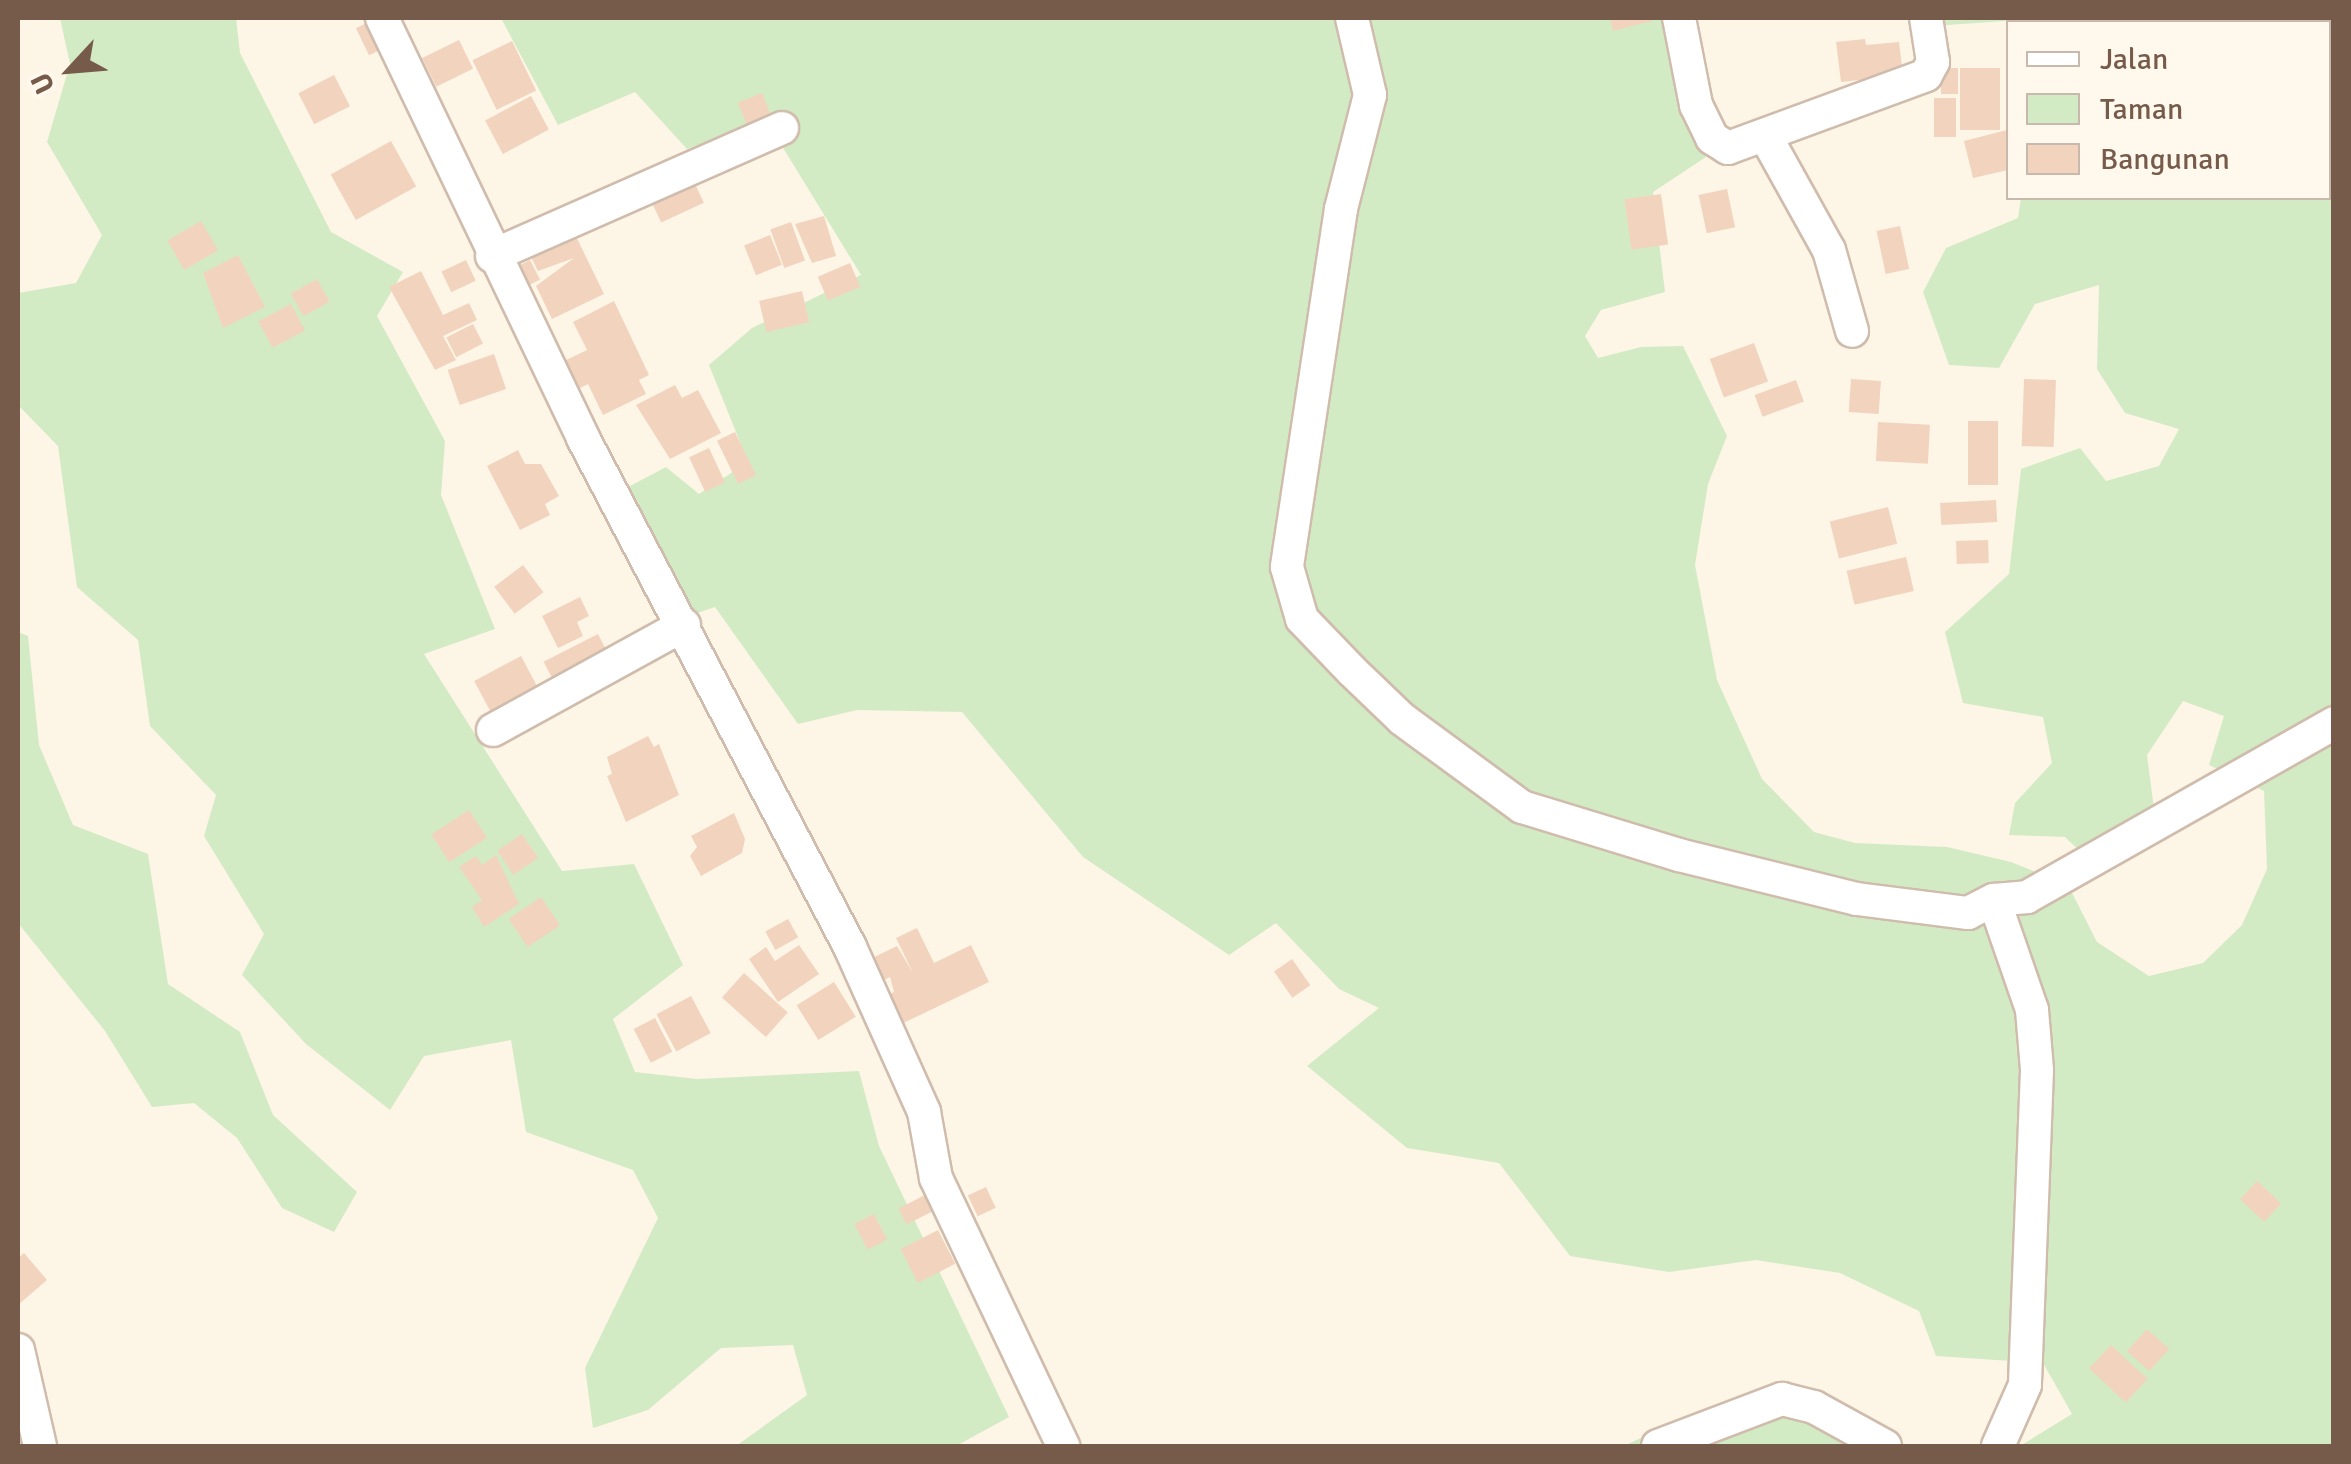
<!DOCTYPE html>
<html>
<head>
<meta charset="utf-8">
<style>
  body { margin:0 }
  #map { position:relative; width:2351px; height:1464px; overflow:hidden; background:#fdf5e6; font-family:Signika,sans-serif }
  div>[style] { position:absolute }
  .green>* { inset:0; background:#d3ebc4 }
  .building>* { inset:0; background:#f2d4be; transform-origin:0 0 }
  .roads { filter:drop-shadow(2px 0 #cfbcac) drop-shadow(-2px 0 #cfbcac) drop-shadow(0 2px #cfbcac) drop-shadow(0 -2px #cfbcac) }
  .minor>* { height:32px; margin:-16px; padding:0 16px; transform-origin:16px; border-radius:16px; background:#fff }
  span { translate:-50% -50%; white-space:nowrap; text-align:center; line-height:1.15; -webkit-text-stroke:9px #fff8ed; paint-order:stroke }
  .frame { position:absolute; inset:0; border:20px solid #775b4a; pointer-events:none }
  .legend { position:absolute; left:2006px; top:20px; width:325px; height:180px; box-sizing:border-box; background:#fff8ed; border:2px solid #c9b9ac; margin:0; padding:12px 18px; list-style:none; font-size:30px; color:#775b4a }
  .legend li { display:flex; align-items:center; gap:20px; height:50px }
  .legend b { width:50px; border:2px solid #c9b9ac }
  .north { position:absolute; left:20px; top:20px; width:100px; height:100px; -webkit-text-stroke:8px #fff8ed; paint-order:stroke; rotate:244deg; font-size:28px; font-weight:700; line-height:40px; text-align:center; color:#775b4a }
  .north::after { content:''; display:block; margin:auto; width:35px; height:45px; background:#775b4a; clip-path:polygon(50% 0,100% 100%,50% 72%,0 100%) }
</style>
</head>
<body>
<div id="map">
  <div class="green">
    <i style="clip-path:polygon(60px 18px,236px 18px,240px 53px,331px 232px,403px 272px,377px 316px,445px 441px,441px 495px,495px 629px,424px 654px,562px 871px,634px 864px,683px 965px,613px 1019px,635px 1072px,697px 1079px,859px 1071px,879px 1146px,1009px 1417px,956px 1446px,736px 1446px,807px 1395px,793px 1345px,721px 1348px,648px 1410px,593px 1428px,585px 1368px,658px 1218px,633px 1170px,526px 1132px,511px 1040px,424px 1056px,390px 1110px,306px 1044px,242px 975px,264px 934px,204px 836px,216px 795px,150px 726px,138px 640px,77px 587px,58px 446px,18px 405px,18px 293px,76px 283px,102px 235px,47px 142px,70px 64px)"></i>
    <i style="clip-path:polygon(501px 18px,1666px 18px,1706px 157px,1653px 192px,1665px 292px,1601px 310px,1585px 336px,1598px 358px,1641px 347px,1683px 346px,1727px 436px,1708px 484px,1695px 565px,1717px 680px,1762px 779px,1814px 832px,1855px 843px,1947px 847px,2011px 862px,2068px 885px,2097px 942px,2149px 976px,2203px 963px,2242px 925px,2267px 869px,2264px 791px,2209px 765px,2224px 716px,2183px 701px,2147px 755px,2154px 809px,2087px 858px,2065px 837px,2009px 835px,2015px 803px,2052px 763px,2043px 717px,1963px 703px,1945px 632px,2009px 574px,2021px 469px,2080px 448px,2106px 481px,2159px 466px,2179px 429px,2125px 413px,2097px 369px,2099px 285px,2035px 304px,1999px 368px,1949px 365px,1923px 292px,1946px 248px,2018px 218px,2021px 198px,2328px 198px,2328px 22px,2149px 18px,2333px 18px,2333px 1446px,2020px 1446px,2072px 1414px,2043px 1363px,1936px 1356px,1919px 1311px,1840px 1273px,1756px 1260px,1669px 1272px,1570px 1256px,1499px 1163px,1407px 1148px,1307px 1066px,1379px 1008px,1339px 989px,1276px 923px,1229px 955px,1083px 857px,962px 712px,857px 710px,798px 724px,715px 607px,679px 619px,615px 494px,666px 467px,699px 494px,748px 462px,709px 365px,752px 328px,861px 275px,766px 120px,687px 149px,635px 92px,558px 125px)"></i>
    <i style="clip-path:polygon(1917px 18px,2048px 18px,1919px 27px)"></i>
    <i style="clip-path:polygon(18px 632px,28px 636px,39px 745px,73px 825px,148px 854px,168px 984px,240px 1032px,273px 1115px,357px 1192px,334px 1232px,282px 1208px,237px 1138px,194px 1103px,152px 1107px,105px 1031px,18px 923px)"></i>
    <i style="clip-path:polygon(1759px 1392px,1792px 1393px,1847px 1446px,1624px 1446px,1695px 1412px)"></i>
  </div>
  <div class="building">
    <i style="clip-path:polygon(1610px 18px,1651px 18px,1652px 21px,1613px 31px)"></i>
    <i style="left:2194px;top:18px;width:39px;height:4px"></i>
    <i style="left:373px;top:20px;width:30px;height:19px;rotate:64deg"></i>
    <i style="clip-path:polygon(1865px 39px,1866px 45px,1899px 42px,1903px 75px,1841px 82px,1836px 42px)"></i>
    <i style="left:459px;top:40px;width:32px;height:41px;rotate:64deg"></i>
    <i style="left:512px;top:41px;width:55px;height:44px;rotate:64deg"></i>
    <i style="left:1941px;top:68px;width:17px;height:26px"></i>
    <i style="left:1960px;top:68px;width:40px;height:62px"></i>
    <i style="left:334px;top:75px;width:35px;height:40px;rotate:63deg"></i>
    <i style="left:762px;top:93px;width:31px;height:26px;rotate:68deg"></i>
    <i style="left:531px;top:96px;width:38px;height:52px;rotate:62deg"></i>
    <i style="left:1934px;top:98px;width:22px;height:39px"></i>
    <i style="clip-path:polygon(2007px 130px,2008px 170px,1973px 178px,1964px 141px)"></i>
    <i style="left:391px;top:141px;width:52px;height:69px;rotate:61deg"></i>
    <i style="left:689px;top:171px;width:35px;height:47px;rotate:65deg"></i>
    <i style="left:1727px;top:189px;width:39px;height:29px;rotate:78deg"></i>
    <i style="left:1661px;top:194px;width:51px;height:37px;rotate:82deg"></i>
    <i style="clip-path:polygon(824px 216px,836px 256px,812px 263px,795px 224px)"></i>
    <i style="left:201px;top:221px;width:34px;height:39px;rotate:60deg"></i>
    <i style="left:791px;top:222px;width:41px;height:22px;rotate:70deg"></i>
    <i style="clip-path:polygon(571px 226px,604px 294px,552px 319px,536px 286px,574px 258px,538px 271px,531px 257px,563px 241px)"></i>
    <i style="left:1900px;top:226px;width:44px;height:24px;rotate:78deg"></i>
    <i style="left:770px;top:235px;width:32px;height:28px;rotate:68deg"></i>
    <i style="clip-path:polygon(238px 255px,265px 307px,223px 328px,203px 273px)"></i>
    <i style="left:466px;top:260px;width:23px;height:27px;rotate:65deg"></i>
    <i style="left:530px;top:260px;width:22px;height:21px;rotate:63deg"></i>
    <i style="left:850px;top:263px;width:26px;height:35px;rotate:67deg"></i>
    <i style="clip-path:polygon(421px 271px,443px 315px,469px 303px,477px 320px,443px 336px,456px 360px,435px 370px,389px 287px)"></i>
    <i style="left:317px;top:279px;width:26px;height:30px;rotate:61deg"></i>
    <i style="left:802px;top:291px;width:32px;height:44px;rotate:77deg"></i>
    <i style="clip-path:polygon(614px 301px,649px 375px,639px 380px,646px 394px,603px 415px,588px 384px,574px 391px,560px 363px,587px 350px,573px 322px)"></i>
    <i style="left:291px;top:304px;width:30px;height:37px;rotate:62deg"></i>
    <i style="left:473px;top:324px;width:22px;height:30px;rotate:63deg"></i>
    <i style="left:1754px;top:343px;width:41px;height:47px;rotate:70deg"></i>
    <i style="left:494px;top:354px;width:37px;height:49px;rotate:71deg"></i>
    <i style="left:1851px;top:379px;width:30px;height:33px;rotate:4deg"></i>
    <i style="left:2024px;top:379px;width:32px;height:67px;rotate:2deg"></i>
    <i style="left:1796px;top:380px;width:23px;height:44px;rotate:70deg"></i>
    <i style="clip-path:polygon(675px 385px,682px 398px,698px 390px,721px 433px,670px 459px,636px 405px)"></i>
    <i style="left:1968px;top:421px;width:30px;height:64px"></i>
    <i style="left:1878px;top:422px;width:52px;height:39px;rotate:3deg"></i>
    <i style="left:735px;top:432px;width:48px;height:20px;rotate:64deg"></i>
    <i style="left:709px;top:448px;width:38px;height:22px;rotate:65deg"></i>
    <i style="clip-path:polygon(518px 450px,525px 464px,541px 464px,559px 496px,545px 504px,550px 515px,520px 530px,487px 466px)"></i>
    <i style="left:1996px;top:500px;width:22px;height:56px;rotate:87deg"></i>
    <i style="left:1888px;top:507px;width:38px;height:60px;rotate:76deg"></i>
    <i style="left:1988px;top:540px;width:23px;height:32px;rotate:88deg"></i>
    <i style="left:1906px;top:557px;width:35px;height:61px;rotate:77deg"></i>
    <i style="left:523px;top:565px;width:34px;height:36px;rotate:53deg"></i>
    <i style="clip-path:polygon(580px 597px,589px 616px,577px 622px,583px 636px,558px 648px,542px 616px)"></i>
    <i style="left:598px;top:634px;width:28px;height:61px;rotate:63deg"></i>
    <i style="left:521px;top:656px;width:36px;height:53px;rotate:62deg"></i>
    <i style="clip-path:polygon(648px 736px,654px 747px,659px 744px,679px 795px,626px 822px,607px 776px,612px 774px,607px 757px)"></i>
    <i style="left:469px;top:810px;width:33px;height:45px;rotate:57deg"></i>
    <i style="clip-path:polygon(734px 813px,745px 839px,742px 853px,701px 876px,690px 856px,697px 847px,691px 836px)"></i>
    <i style="left:522px;top:834px;width:29px;height:30px;rotate:56deg"></i>
    <i style="clip-path:polygon(496px 855px,519px 904px,484px 927px,472px 907px,482px 900px,459px 867px,476px 856px,482px 865px)"></i>
    <i style="left:541px;top:897px;width:34px;height:39px;rotate:56deg"></i>
    <i style="left:788px;top:919px;width:21px;height:26px;rotate:61deg"></i>
    <i style="clip-path:polygon(917px 928px,934px 963px,971px 945px,989px 982px,895px 1027px,881px 998px,894px 992px,890px 977px,873px 986px,862px 963px,897px 946px,913px 973px,896px 938px)"></i>
    <i style="clip-path:polygon(799px 945px,819px 974px,778px 1002px,749px 959px,766px 947px,775px 961px)"></i>
    <i style="left:1292px;top:959px;width:32px;height:22px;rotate:55deg"></i>
    <i style="left:744px;top:973px;width:59px;height:33px;rotate:42deg"></i>
    <i style="left:834px;top:982px;width:41px;height:44px;rotate:58deg"></i>
    <i style="left:691px;top:996px;width:42px;height:39px;rotate:62deg"></i>
    <i style="left:655px;top:1018px;width:38px;height:24px;rotate:63deg"></i>
    <i style="left:2257px;top:1181px;width:33px;height:25px;rotate:43deg"></i>
    <i style="left:986px;top:1187px;width:23px;height:20px;rotate:65deg"></i>
    <i style="left:927px;top:1194px;width:18px;height:32px;rotate:63deg"></i>
    <i style="left:874px;top:1214px;width:29px;height:22px;rotate:63deg"></i>
    <i style="left:938px;top:1230px;width:38px;height:42px;rotate:63deg"></i>
    <i style="clip-path:polygon(24px 1253px,47px 1280px,18px 1305px,18px 1258px)"></i>
    <i style="left:2147px;top:1329px;width:30px;height:30px;rotate:42deg"></i>
    <i style="left:2111px;top:1345px;width:50px;height:32px;rotate:43deg"></i>
  </div>
  <div class="roads">
    <div class="minor">
      <i style="left:382px;top:18px;width:466px;rotate:64.4deg"></i>
      <i style="left:583px;top:438px;width:575px;rotate:62.32deg"></i>
      <i style="left:850px;top:947px;width:181px;rotate:65.8deg"></i>
      <i style="left:924px;top:1112px;width:67px;rotate:79.7deg"></i>
      <i style="left:936px;top:1178px;width:297px;rotate:64.6deg"></i>
      <i style="left:1352px;top:18px;width:79px;rotate:76.8deg"></i>
      <i style="left:1370px;top:95px;width:118px;rotate:104.3deg"></i>
      <i style="left:1341px;top:209px;width:362px;rotate:98.6deg"></i>
      <i style="left:1287px;top:567px;width:54px;rotate:73.9deg"></i>
      <i style="left:1302px;top:619px;width:72px;rotate:46.1deg"></i>
      <i style="left:1352px;top:671px;width:69px;rotate:43.8deg"></i>
      <i style="left:1402px;top:719px;width:149px;rotate:36.3deg"></i>
      <i style="left:1522px;top:807px;width:164px;rotate:17deg"></i>
      <i style="left:1679px;top:855px;width:183px;rotate:13.9deg"></i>
      <i style="left:1857px;top:899px;width:112px;rotate:7.2deg"></i>
      <i style="left:1968px;top:913px;width:29px;rotate:-27deg"></i>
      <i style="left:1994px;top:900px;width:33px;rotate:-5deg"></i>
      <i style="left:2027px;top:897px;width:353px;rotate:-29.5deg"></i>
      <i style="left:1679px;top:18px;width:89px;rotate:78.9deg"></i>
      <i style="left:1696px;top:105px;width:37px;rotate:64deg"></i>
      <i style="left:1712px;top:138px;width:19px;rotate:32deg"></i>
      <i style="left:1728px;top:148px;width:211px;rotate:-20.2deg"></i>
      <i style="left:1926px;top:75px;width:15px;rotate:-62deg"></i>
      <i style="left:1933px;top:62px;width:45px;rotate:-99deg"></i>
      <i style="left:2160px;top:18px;width:4px;rotate:90deg"></i>
      <i style="left:1766px;top:137px;width:129px;rotate:60.9deg"></i>
      <i style="left:1829px;top:250px;width:84px;rotate:74.1deg"></i>
      <i style="left:492px;top:256px;width:317px;rotate:-23.8deg"></i>
      <i style="left:493px;top:730px;width:218px;rotate:-28.8deg"></i>
      <i style="left:1994px;top:900px;width:116px;rotate:70.9deg"></i>
      <i style="left:2032px;top:1010px;width:60px;rotate:85.2deg"></i>
      <i style="left:2037px;top:1070px;width:315px;rotate:92.2deg"></i>
      <i style="left:2025px;top:1385px;width:67px;rotate:113.9deg"></i>
      <i style="left:18px;top:1350px;width:98px;rotate:77.1deg"></i>
      <i style="left:1658px;top:1446px;width:133px;rotate:-20.8deg"></i>
      <i style="left:1782px;top:1399px;width:33px;rotate:14deg"></i>
      <i style="left:1814px;top:1407px;width:81px;rotate:28.8deg"></i>
    </div>
  </div>
  <div class="frame"></div>
  <ul class="legend">
  <li><b style="height:12px;background:#fff"></b>Jalan</li>
  <li><b style="height:28px;background:#d3ebc4"></b>Taman</li>
  <li><b style="height:28px;background:#f2d4be"></b>Bangunan</li>
  </ul>
  <div class="north">U</div>
</div>
</body>
</html>
